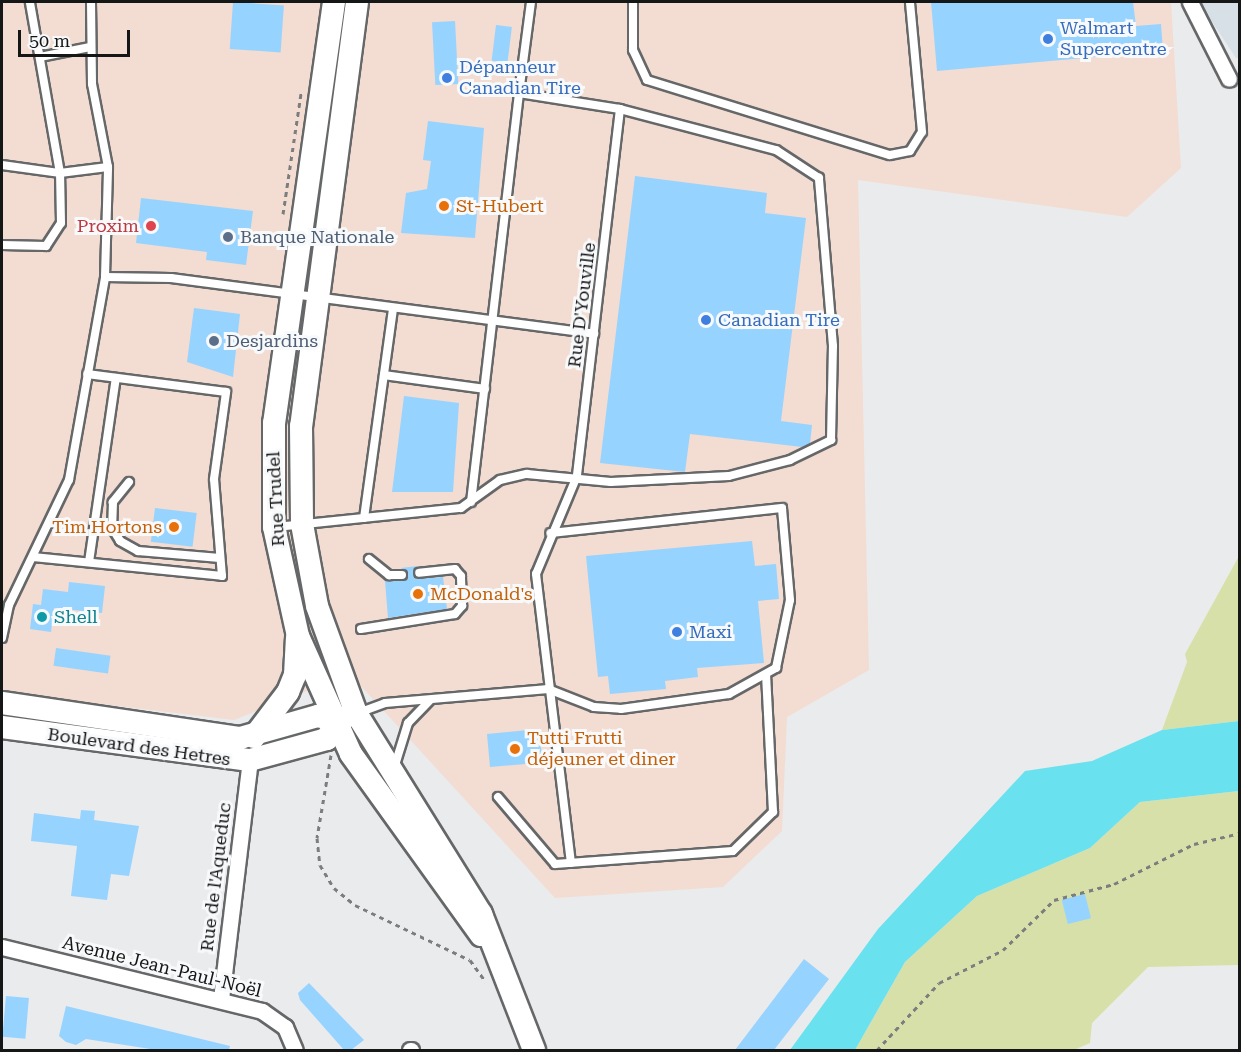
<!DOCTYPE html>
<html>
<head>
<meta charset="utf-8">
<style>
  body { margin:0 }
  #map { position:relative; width:1241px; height:1052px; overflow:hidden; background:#eaebec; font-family:"Roboto Serif",serif }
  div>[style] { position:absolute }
  .commercial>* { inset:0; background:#f3dcd1 }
  .built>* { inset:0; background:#d8e0e7 }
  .green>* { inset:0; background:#d8e0a9 }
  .water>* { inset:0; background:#6ae1ef }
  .building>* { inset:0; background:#97d3ff; transform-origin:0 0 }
  .path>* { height:3px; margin-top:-1.5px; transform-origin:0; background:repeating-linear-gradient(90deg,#7c7d7e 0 4.5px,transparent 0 9px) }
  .roads { filter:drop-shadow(2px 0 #656768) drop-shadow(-2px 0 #656768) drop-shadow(0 2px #656768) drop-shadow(0 -2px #656768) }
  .lane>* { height:8px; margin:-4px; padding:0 4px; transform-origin:4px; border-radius:4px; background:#fff }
  .street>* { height:15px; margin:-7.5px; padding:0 7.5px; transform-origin:7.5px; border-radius:7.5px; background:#fff }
  .secondary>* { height:22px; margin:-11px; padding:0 11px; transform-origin:11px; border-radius:11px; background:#fff }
  .dots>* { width:16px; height:16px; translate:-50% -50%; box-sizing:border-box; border:3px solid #f7f9fa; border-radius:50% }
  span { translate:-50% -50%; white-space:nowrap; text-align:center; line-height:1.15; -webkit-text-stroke:6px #f7f9fa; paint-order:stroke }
  .shop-label { font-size:18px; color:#366cbe }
  .left { translate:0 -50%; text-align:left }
  .food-label { font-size:18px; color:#c56008 }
  .right { translate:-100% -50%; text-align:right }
  .health-label { font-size:18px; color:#be3a42 }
  .service-label { font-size:18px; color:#4e5e75 }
  .street-label { font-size:18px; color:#151616 }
  .culture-label { font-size:18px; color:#0d838f }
  .frame { position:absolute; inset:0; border:3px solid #151616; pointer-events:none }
  .scale { position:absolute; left:18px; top:30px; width:112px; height:27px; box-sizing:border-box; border:3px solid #151616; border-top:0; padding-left:8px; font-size:18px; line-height:21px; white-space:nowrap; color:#151616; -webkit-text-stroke:4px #f7f9fa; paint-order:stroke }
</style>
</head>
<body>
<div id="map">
  <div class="commercial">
    <i style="clip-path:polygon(2px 2px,1171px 2px,1181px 168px,1127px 217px,858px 180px,869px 670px,787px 717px,782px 831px,723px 887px,555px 898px,350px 674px,234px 720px,2px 692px)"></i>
  </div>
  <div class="built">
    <i style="clip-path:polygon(1199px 2px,1239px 2px,1239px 58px,1236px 58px)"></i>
  </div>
  <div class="green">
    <i style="clip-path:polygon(1239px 556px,1239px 721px,1162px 730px,1187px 662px,1185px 654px)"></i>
    <i style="clip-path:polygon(1239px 791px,1239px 965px,1148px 967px,1092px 1023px,1090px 1043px,1074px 1050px,855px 1050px,905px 962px,977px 896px,1090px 848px,1140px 802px)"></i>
  </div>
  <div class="water">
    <i style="clip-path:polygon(1239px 721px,1239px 791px,1140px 802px,1090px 848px,977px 896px,905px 962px,855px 1050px,790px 1050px,878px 929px,1025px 771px,1092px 761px,1162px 730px)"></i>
  </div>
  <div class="building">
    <i style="left:233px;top:2px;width:51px;height:47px;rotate:4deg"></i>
    <i style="clip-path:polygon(931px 2px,1133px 2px,1136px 26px,1161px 24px,1163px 51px,937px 71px)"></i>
    <i style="left:455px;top:21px;width:63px;height:23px;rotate:87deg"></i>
    <i style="left:496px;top:25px;width:16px;height:36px;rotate:7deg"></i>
    <i style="clip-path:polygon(428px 121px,484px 128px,475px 238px,401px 233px,406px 193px,427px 189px,431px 161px,423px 160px)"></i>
    <i style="clip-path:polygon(635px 176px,767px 193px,765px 213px,806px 218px,781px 421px,812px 425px,810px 444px,802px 447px,690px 434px,685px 472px,600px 463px)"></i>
    <i style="clip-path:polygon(141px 198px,253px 211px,246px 265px,206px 260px,207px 252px,136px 243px)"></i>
    <i style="clip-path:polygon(194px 308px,240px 314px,233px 377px,187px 362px)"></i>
    <i style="clip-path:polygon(404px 396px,459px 403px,453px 492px,392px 492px)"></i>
    <i style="left:155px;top:508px;width:42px;height:34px;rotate:7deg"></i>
    <i style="clip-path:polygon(752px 541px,755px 566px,776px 564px,779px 599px,758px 601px,764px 663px,697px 668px,698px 677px,665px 681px,666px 689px,610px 694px,608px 676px,598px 677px,586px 556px)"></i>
    <i style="clip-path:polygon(418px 566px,413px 573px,417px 579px,443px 577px,447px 609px,388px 618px,385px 581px,404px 580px,408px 574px,401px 568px)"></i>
    <i style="clip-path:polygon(69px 582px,105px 586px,102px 613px,54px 608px,51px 632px,30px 629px,33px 604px,41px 605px,43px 589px,68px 592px)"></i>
    <i style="left:56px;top:648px;width:55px;height:18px;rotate:8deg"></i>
    <i style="clip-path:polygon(539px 729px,542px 758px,537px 763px,490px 767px,487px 734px)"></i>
    <i style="clip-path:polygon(81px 810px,95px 811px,94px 820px,139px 826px,129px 876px,111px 874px,107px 900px,71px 896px,77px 846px,31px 841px,34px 813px,80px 819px)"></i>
    <i style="left:1085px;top:894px;width:25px;height:24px;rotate:76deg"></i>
    <i style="clip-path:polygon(804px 959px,829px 979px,774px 1050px,735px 1050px)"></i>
    <i style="clip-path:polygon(309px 983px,364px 1040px,351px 1050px,344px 1050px,300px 1000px,298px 993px)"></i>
    <i style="left:6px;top:996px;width:23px;height:41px;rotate:5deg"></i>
    <i style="clip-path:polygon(66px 1006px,230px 1046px,229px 1050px,157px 1050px,86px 1039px,76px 1045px,66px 1042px,59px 1036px)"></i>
  </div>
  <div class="path">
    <i style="left:283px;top:214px;width:122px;rotate:-81.5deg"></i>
    <i style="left:331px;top:755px;width:84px;rotate:99.6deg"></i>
    <i style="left:317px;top:838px;width:27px;rotate:84deg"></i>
    <i style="left:320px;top:865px;width:27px;rotate:59deg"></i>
    <i style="left:334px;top:888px;width:27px;rotate:39deg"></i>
    <i style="left:355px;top:905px;width:127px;rotate:25.6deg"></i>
    <i style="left:470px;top:960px;width:27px;rotate:54deg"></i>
    <i style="left:877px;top:1050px;width:91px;rotate:-47.2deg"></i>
    <i style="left:939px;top:983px;width:72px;rotate:-27.3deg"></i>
    <i style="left:1003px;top:950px;width:71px;rotate:-44.4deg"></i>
    <i style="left:1054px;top:900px;width:62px;rotate:-14.9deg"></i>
    <i style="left:1114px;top:884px;width:89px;rotate:-26.6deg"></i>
    <i style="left:1194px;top:844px;width:47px;rotate:-13.4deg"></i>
  </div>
  <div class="roads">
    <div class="lane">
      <i style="left:531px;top:2px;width:92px;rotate:97.5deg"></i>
      <i style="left:519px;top:93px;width:102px;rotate:9deg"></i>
      <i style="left:620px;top:109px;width:370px;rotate:96.7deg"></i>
      <i style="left:577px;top:476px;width:106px;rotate:112.7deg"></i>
      <i style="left:536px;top:574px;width:291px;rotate:83.1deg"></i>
      <i style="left:633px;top:2px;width:48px;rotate:90deg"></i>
      <i style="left:633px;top:50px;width:33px;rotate:65deg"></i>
      <i style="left:647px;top:80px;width:254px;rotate:17.2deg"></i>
      <i style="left:890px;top:155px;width:20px;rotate:-11deg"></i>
      <i style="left:910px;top:151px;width:22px;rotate:-58deg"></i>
      <i style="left:922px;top:132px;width:131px;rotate:-95.3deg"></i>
      <i style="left:40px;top:57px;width:51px;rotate:-11.3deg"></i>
      <i style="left:2px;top:165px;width:59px;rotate:7.9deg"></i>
      <i style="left:60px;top:173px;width:48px;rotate:-7.1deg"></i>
      <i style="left:2px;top:245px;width:44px;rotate:1.3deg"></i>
      <i style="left:46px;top:246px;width:27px;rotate:-57deg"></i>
      <i style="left:61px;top:223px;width:50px;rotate:-91.1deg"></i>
      <i style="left:60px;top:173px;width:174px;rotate:-100deg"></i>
      <i style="left:105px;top:277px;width:66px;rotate:0.9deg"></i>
      <i style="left:171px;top:278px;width:427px;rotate:7.5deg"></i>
      <i style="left:384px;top:375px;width:102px;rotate:7.9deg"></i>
      <i style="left:129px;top:482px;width:26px;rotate:129deg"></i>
      <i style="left:113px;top:502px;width:26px;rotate:92deg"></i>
      <i style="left:112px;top:528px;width:15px;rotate:58deg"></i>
      <i style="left:120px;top:541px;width:21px;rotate:29deg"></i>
      <i style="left:138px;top:551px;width:82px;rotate:4.9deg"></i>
      <i style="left:471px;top:502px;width:412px;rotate:-83.3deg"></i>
      <i style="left:364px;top:518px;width:211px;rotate:-82.1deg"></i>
      <i style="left:276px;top:527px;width:186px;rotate:-5.9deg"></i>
      <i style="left:461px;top:508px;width:48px;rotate:-35.7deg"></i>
      <i style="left:500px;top:480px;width:28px;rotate:-13deg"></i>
      <i style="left:527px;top:474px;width:84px;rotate:5.4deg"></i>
      <i style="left:611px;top:482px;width:118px;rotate:-2.9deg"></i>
      <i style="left:729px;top:476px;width:63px;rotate:-14.7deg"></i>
      <i style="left:790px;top:460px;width:46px;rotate:-26deg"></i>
      <i style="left:831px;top:440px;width:94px;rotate:-88.8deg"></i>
      <i style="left:833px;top:346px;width:169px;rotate:-94.8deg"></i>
      <i style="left:819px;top:178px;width:51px;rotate:-146.9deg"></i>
      <i style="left:776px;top:150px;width:161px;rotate:-165.3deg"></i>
      <i style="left:33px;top:557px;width:190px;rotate:5.7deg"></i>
      <i style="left:222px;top:576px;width:97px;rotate:-94.7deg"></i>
      <i style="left:214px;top:479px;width:88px;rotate:-82.1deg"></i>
      <i style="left:226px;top:392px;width:140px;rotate:-172.6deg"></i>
      <i style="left:369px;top:559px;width:26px;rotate:39deg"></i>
      <i style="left:389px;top:575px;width:13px"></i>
      <i style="left:89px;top:562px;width:186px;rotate:-81.7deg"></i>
      <i style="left:361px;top:629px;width:95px;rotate:-9.1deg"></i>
      <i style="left:455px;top:614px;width:11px;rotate:-49deg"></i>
      <i style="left:462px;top:606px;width:30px;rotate:-92deg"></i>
      <i style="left:461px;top:576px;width:9px;rotate:-131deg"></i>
      <i style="left:455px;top:569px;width:36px;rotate:174deg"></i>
      <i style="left:2px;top:638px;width:34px;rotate:-78deg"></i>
      <i style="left:9px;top:605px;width:139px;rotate:-64.4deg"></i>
      <i style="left:69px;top:480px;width:206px;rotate:-79.9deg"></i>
      <i style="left:105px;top:277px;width:110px;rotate:-88.4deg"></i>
      <i style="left:108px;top:167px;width:85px;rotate:-100.9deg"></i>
      <i style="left:92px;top:84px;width:82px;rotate:-90.7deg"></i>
      <i style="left:358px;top:713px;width:29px;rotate:-20deg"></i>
      <i style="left:385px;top:703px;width:164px;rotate:-4.9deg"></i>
      <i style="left:548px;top:689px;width:49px;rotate:21.4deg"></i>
      <i style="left:594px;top:707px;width:27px;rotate:4deg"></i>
      <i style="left:621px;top:709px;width:109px;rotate:-7.9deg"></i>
      <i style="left:729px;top:694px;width:54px;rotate:-29deg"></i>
      <i style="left:776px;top:668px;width:69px;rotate:-78.4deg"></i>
      <i style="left:790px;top:600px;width:92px;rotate:-95deg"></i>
      <i style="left:782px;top:508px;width:233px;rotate:173.8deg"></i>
      <i style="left:395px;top:765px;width:44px;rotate:-72.8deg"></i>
      <i style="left:408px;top:723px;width:32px;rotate:-46deg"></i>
      <i style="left:498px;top:797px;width:88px;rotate:49.6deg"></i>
      <i style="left:555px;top:864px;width:178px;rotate:-4.2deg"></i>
      <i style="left:733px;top:851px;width:56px;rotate:-44.3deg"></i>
      <i style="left:773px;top:812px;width:136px;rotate:-92.9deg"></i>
    </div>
    <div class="street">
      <i style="left:1190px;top:2px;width:86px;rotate:63.1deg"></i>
      <i style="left:2px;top:947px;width:268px;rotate:13.8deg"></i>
      <i style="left:262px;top:1011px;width:28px;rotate:35deg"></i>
      <i style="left:285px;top:1027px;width:25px;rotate:67deg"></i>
      <i style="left:221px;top:999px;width:241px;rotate:-83.1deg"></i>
      <i style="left:410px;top:1050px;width:1px"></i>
    </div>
    <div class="secondary">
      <i style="left:334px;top:2px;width:425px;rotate:98.1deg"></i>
      <i style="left:274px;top:423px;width:104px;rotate:90deg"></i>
      <i style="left:274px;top:527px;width:112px;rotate:77.6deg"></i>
      <i style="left:298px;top:636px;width:129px;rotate:65.8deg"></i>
      <i style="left:351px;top:754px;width:223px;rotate:54.3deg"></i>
      <i style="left:357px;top:2px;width:428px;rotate:97.5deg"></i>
      <i style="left:301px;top:426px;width:98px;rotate:89.4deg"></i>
      <i style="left:302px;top:524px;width:83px;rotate:79.6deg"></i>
      <i style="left:317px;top:606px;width:114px;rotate:70deg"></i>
      <i style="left:356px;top:713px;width:237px;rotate:58.1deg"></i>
      <i style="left:481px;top:914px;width:146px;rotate:68.7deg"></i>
      <i style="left:2px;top:703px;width:241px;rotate:8.4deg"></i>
      <i style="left:240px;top:738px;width:81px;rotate:-15.8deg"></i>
      <i style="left:318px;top:716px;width:19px;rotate:16deg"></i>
      <i style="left:336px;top:721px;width:11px;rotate:-22deg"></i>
      <i style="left:2px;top:727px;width:250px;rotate:7.6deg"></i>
      <i style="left:250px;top:760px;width:80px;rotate:-15.3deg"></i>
      <i style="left:327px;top:739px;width:20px;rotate:-63deg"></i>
      <i style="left:254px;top:737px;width:56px;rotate:-52.9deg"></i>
      <i style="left:288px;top:692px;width:18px;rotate:-68deg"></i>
      <i style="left:295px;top:675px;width:37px;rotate:-87deg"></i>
    </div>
  </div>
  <div class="dots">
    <i style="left:1048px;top:39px;background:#3f7fe0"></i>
    <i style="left:447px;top:78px;background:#3f7fe0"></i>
    <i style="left:444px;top:206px;background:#e8710a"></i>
    <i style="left:151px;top:226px;background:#e0444e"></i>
    <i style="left:228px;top:237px;background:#5c6f8a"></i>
    <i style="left:706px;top:320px;background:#3f7fe0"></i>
    <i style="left:214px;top:341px;background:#5c6f8a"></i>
    <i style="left:174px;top:527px;background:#e8710a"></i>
    <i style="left:418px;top:594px;background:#e8710a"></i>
    <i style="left:42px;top:617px;background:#0f9aa8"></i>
    <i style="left:677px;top:632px;background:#3f7fe0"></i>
    <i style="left:515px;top:749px;background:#e8710a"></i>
  </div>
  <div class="shop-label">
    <span class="left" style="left:1060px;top:39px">Walmart<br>Supercentre</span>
    <span class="left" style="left:459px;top:78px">Dépanneur<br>Canadian Tire</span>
    <span class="left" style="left:718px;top:320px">Canadian Tire</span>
    <span class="left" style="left:689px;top:632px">Maxi</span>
  </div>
  <div class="food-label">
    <span class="left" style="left:456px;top:206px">St-Hubert</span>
    <span class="right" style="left:162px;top:527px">Tim Hortons</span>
    <span class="left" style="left:430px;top:594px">McDonald's</span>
    <span class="left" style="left:527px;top:749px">Tutti Frutti<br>déjeuner et diner</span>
  </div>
  <div class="health-label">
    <span class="right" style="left:139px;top:226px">Proxim</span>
  </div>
  <div class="service-label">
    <span class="left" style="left:240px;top:237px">Banque Nationale</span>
    <span class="left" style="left:226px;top:341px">Desjardins</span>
  </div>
  <div class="street-label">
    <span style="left:582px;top:305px;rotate:-83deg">Rue D'Youville</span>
    <span style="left:276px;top:499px;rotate:-93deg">Rue Trudel</span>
    <span style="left:139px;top:747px;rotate:8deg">Boulevard des Hetres</span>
    <span style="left:216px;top:877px;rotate:-83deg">Rue de l'Aqueduc</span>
    <span style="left:162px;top:967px;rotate:14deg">Avenue Jean-Paul-Noël</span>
  </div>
  <div class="culture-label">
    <span class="left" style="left:54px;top:617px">Shell</span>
  </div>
  <div class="frame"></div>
  <div class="scale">50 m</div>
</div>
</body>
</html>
